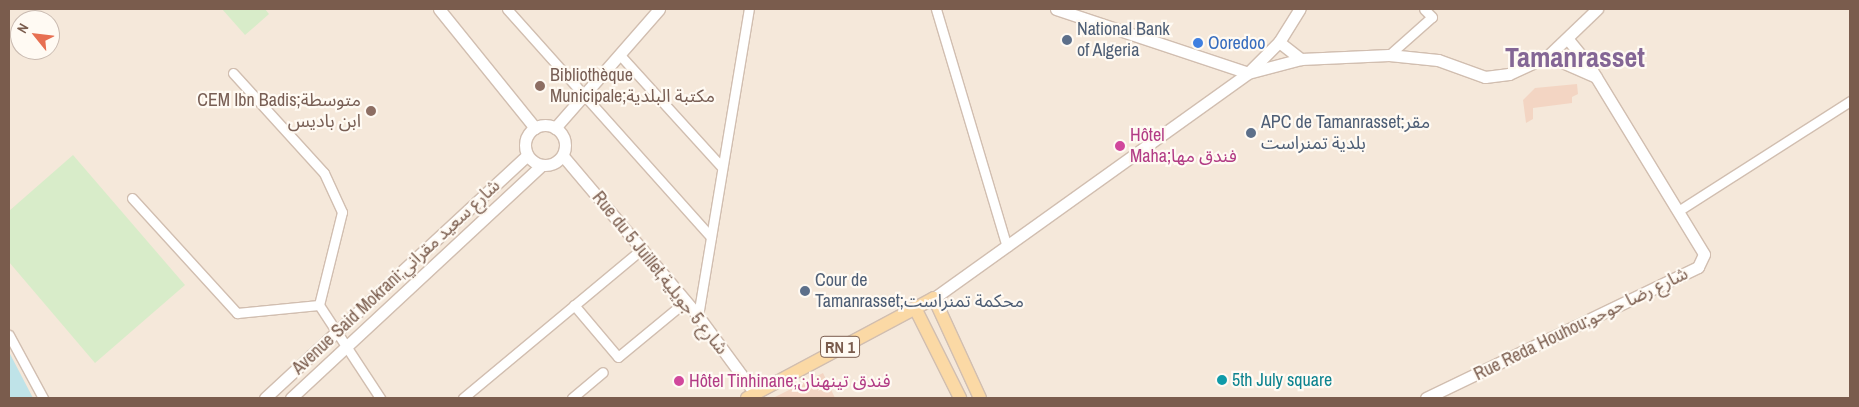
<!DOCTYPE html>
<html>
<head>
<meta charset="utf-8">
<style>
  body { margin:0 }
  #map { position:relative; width:1859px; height:407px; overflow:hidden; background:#fdf6ec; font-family:"Archivo Narrow","Noto Sans Arabic",sans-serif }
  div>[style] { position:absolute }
  .residential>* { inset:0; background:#f5e8da }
  .green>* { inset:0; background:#d8ecc9 }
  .water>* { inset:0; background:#bfe3e8 }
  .building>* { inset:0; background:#f3d5c3 }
  .roads { filter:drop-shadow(1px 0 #d1beb0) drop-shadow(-1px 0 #d1beb0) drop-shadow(0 1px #d1beb0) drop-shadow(0 -1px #d1beb0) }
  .street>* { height:9px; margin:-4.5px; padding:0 4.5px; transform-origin:4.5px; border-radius:4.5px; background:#fff }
  .secondary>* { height:11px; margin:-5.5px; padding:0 5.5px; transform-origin:5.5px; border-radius:5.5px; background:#fff }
  .secondary>.ring { margin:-5.5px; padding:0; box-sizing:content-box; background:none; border:11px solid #fff; border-radius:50% }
  .primary>* { height:12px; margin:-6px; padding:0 6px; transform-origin:6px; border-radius:6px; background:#fbd9a5 }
  .dots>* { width:14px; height:14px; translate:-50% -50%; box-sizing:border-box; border:2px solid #fffaf3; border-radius:50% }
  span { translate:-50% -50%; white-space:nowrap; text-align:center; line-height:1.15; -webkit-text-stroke:4.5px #fffaf3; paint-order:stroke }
  .shield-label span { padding:1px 4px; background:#fffaf3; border:1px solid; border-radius:4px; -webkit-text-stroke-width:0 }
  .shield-label { font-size:16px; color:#7a5c4d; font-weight:700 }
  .service-label { font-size:18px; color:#4e5e75 }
  .left { translate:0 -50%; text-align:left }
  .shop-label { font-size:18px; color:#366cbe }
  .education-label { font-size:18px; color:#785e54 }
  .right { translate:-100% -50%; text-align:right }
  .hotel-label { font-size:18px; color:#b23c85 }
  .street-label { font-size:18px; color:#7a5c4d }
  .culture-label { font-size:18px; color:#0d838f }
  .town-label { font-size:28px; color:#846695; font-weight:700 }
  .frame { position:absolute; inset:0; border:10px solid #7a5c4d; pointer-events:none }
  .north { position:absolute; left:10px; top:10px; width:50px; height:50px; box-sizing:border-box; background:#fffaf3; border:1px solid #cabbb1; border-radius:50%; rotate:299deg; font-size:14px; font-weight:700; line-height:20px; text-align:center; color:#7a5c4d }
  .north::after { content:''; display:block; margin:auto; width:18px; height:22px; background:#e76f51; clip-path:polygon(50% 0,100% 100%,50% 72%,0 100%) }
</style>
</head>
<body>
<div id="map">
  <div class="residential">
    <i style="clip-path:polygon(evenodd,9px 9px,1850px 9px,1850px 398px,9px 398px,9px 9px,20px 20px,50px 20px,50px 50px,20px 50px,20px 20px)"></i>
  </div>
  <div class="green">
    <i style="clip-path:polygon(222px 9px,265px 9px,269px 14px,245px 35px)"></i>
    <i style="clip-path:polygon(73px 155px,185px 285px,95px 363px,9px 262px,9px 211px)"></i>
  </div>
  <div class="water">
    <i style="clip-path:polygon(9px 352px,33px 398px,9px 398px)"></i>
  </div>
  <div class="building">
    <i style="clip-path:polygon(1577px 84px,1578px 94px,1572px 97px,1572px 103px,1533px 108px,1533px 119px,1526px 123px,1523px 100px,1535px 88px)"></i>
    <i style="clip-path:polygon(823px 373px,835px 398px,773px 398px)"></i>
  </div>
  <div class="roads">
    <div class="street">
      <i style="left:507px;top:9px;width:306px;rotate:48.2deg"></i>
      <i style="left:936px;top:9px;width:248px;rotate:73.4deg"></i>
      <i style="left:619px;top:54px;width:153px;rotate:47.7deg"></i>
      <i style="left:1389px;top:55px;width:57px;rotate:-41.5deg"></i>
      <i style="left:1432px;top:17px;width:11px;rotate:-135deg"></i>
      <i style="left:233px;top:73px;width:135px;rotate:47.7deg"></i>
      <i style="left:324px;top:173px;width:43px;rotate:65.2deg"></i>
      <i style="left:342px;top:212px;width:96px;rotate:103.9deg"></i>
      <i style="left:132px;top:198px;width:156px;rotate:47.6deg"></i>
      <i style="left:237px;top:313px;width:82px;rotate:-5.6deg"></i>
      <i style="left:1678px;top:211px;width:204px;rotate:-32.6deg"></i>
      <i style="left:319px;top:305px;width:111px;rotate:56.7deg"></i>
      <i style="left:574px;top:305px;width:68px;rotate:49.8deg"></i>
      <i style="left:618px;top:357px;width:88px;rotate:-39.5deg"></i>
      <i style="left:698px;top:316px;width:311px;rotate:-80.6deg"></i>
      <i style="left:9px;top:335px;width:72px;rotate:61.6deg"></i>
      <i style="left:463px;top:398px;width:234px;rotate:-39.8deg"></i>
      <i style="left:572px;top:398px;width:40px;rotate:-40deg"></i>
    </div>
    <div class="secondary">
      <i style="left:439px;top:9px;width:153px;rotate:51.1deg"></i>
      <i style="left:1056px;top:9px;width:202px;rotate:18.4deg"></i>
      <i style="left:1279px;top:42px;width:28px;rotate:38deg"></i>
      <i style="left:1548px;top:56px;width:52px;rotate:23.6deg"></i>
      <i style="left:1251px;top:70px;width:40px;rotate:-45deg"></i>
      <i style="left:1279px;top:42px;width:39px;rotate:-58deg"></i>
      <i class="ring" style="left:525px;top:125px;width:29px;height:29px"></i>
      <i style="left:555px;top:128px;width:158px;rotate:-48.8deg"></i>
      <i style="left:563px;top:156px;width:209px;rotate:49.8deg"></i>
      <i style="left:698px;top:316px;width:94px;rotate:53.6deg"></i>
      <i style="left:934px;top:298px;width:386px;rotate:-35.6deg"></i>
      <i style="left:1248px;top:73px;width:55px;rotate:-14.8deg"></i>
      <i style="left:1301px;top:59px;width:88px;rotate:-2.6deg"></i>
      <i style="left:1389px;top:55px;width:49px;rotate:5.8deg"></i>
      <i style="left:1438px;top:60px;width:50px;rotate:19.9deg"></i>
      <i style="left:1485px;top:77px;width:24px;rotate:-7deg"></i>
      <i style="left:1509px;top:74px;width:43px;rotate:-24.8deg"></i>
      <i style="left:1548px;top:56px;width:68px;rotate:-43.8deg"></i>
      <i style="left:265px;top:398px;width:357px;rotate:-42.8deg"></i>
      <i style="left:291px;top:398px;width:342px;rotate:-42.9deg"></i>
      <i style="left:1426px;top:398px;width:302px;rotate:-25.7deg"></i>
      <i style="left:1698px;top:267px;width:14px;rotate:-65deg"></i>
      <i style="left:1704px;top:254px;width:223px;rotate:-121.4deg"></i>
      <i style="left:1588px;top:64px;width:32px;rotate:-129deg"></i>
    </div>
    <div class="primary">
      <i style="left:915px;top:308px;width:101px;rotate:63.4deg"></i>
      <i style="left:747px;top:398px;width:212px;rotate:-28.1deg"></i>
      <i style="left:934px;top:298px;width:110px;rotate:65.3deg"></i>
    </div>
  </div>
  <div class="dots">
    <i style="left:1067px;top:40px;background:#5c6f8a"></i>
    <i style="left:1198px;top:43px;background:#3f7fe0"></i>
    <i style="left:540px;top:86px;background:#8d6e63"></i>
    <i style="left:371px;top:111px;background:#8d6e63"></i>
    <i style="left:1251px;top:133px;background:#5c6f8a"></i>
    <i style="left:1120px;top:146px;background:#d1479c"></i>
    <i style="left:805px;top:291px;background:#5c6f8a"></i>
    <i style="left:1222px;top:380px;background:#0f9aa8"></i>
    <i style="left:679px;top:381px;background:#d1479c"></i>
  </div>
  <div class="shield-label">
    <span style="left:840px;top:347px">RN 1</span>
  </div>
  <div class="service-label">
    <span class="left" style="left:1077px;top:40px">National Bank<br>of Algeria</span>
    <span class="left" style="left:1261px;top:133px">APC de Tamanrasset;مقر<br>بلدية تمنراست</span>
    <span class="left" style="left:815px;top:291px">Cour de<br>Tamanrasset;محكمة تمنراست</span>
  </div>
  <div class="shop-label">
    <span class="left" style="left:1208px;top:43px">Ooredoo</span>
  </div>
  <div class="education-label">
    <span class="left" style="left:550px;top:86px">Bibliothèque<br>Municipale;مكتبة البلدية</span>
    <span class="right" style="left:361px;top:111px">CEM Ibn Badis;متوسطة<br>ابن باديس</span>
  </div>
  <div class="hotel-label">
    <span class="left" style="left:1130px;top:146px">Hôtel<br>Maha;فندق مها</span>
    <span class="left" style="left:689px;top:381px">Hôtel Tinhinane;فندق تينهنان</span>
  </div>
  <div class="street-label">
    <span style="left:660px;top:273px;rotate:51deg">Rue du 5 Juillet,شارع 5 جويلية</span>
    <span style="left:396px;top:277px;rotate:-43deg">Avenue Said Mokrani;شارع سعيد مقراني</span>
    <span style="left:1581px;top:324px;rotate:-26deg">Rue Reda Houhou;شارع رضا حوحو</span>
  </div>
  <div class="culture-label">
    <span class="left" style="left:1232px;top:380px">5th July square</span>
  </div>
  <div class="town-label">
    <span style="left:1575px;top:57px">Tamanrasset</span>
  </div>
  <div class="frame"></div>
  <div class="north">N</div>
</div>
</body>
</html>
